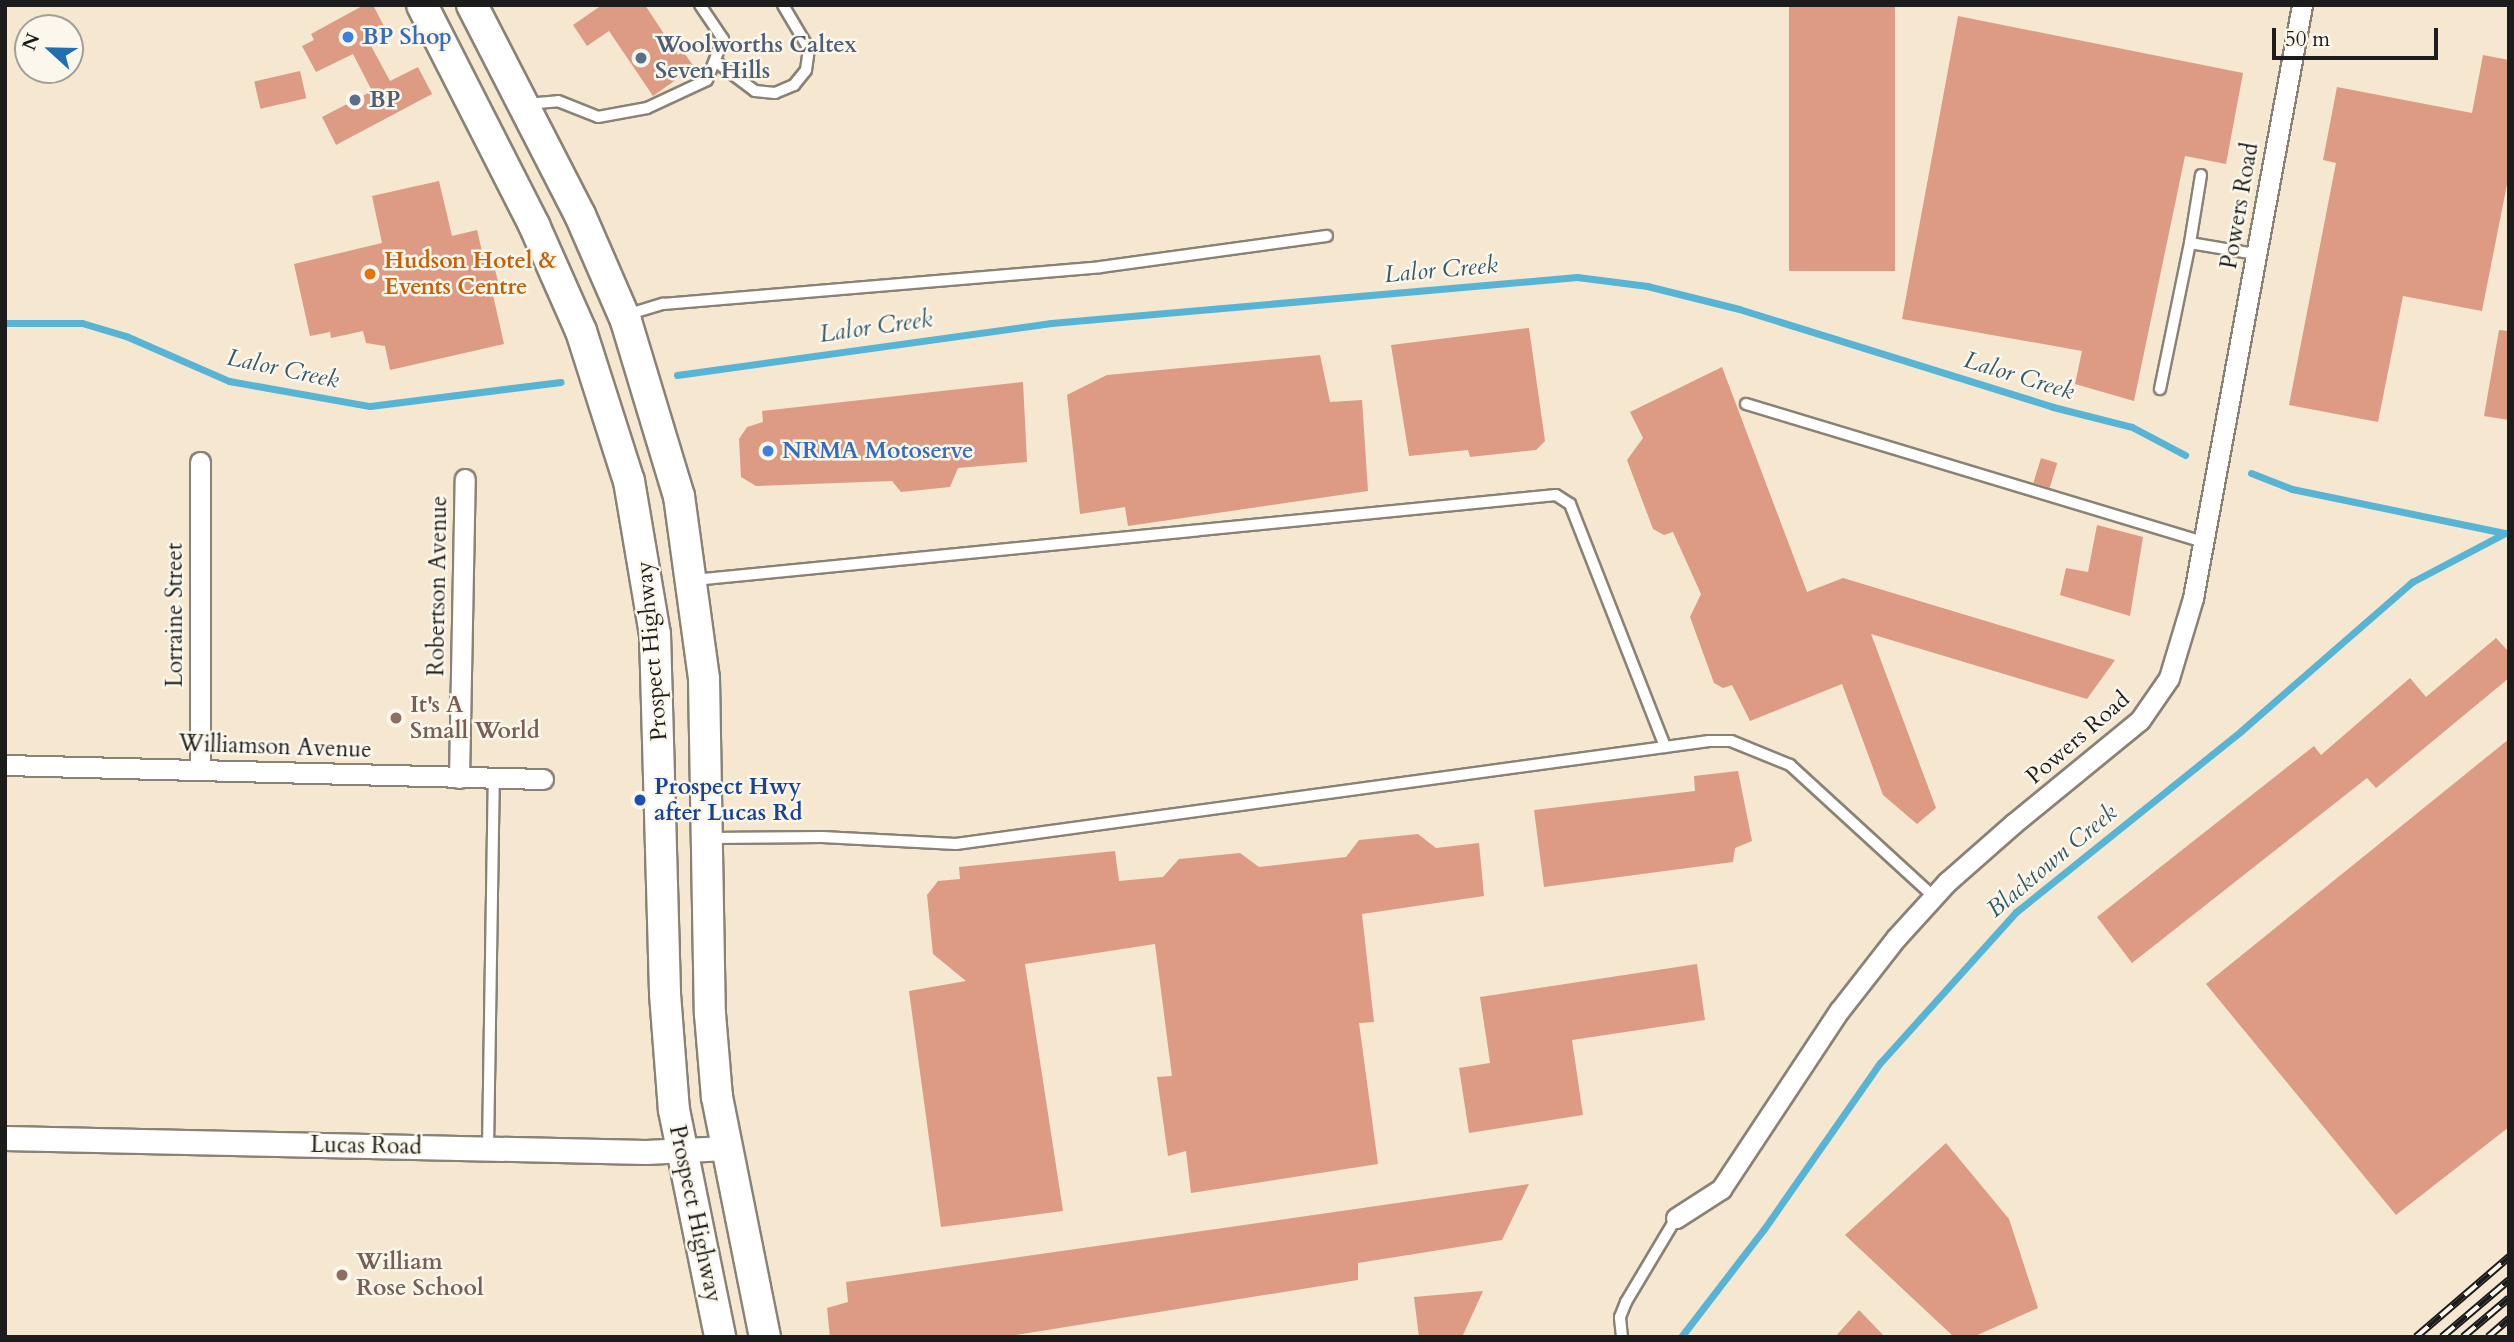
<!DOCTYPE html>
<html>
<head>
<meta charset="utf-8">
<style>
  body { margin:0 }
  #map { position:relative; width:2514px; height:1342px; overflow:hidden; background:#f6e7d0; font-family:Cardo,serif }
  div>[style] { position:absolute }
  .stream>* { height:7px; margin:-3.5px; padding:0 3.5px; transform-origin:3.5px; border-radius:3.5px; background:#57b4d5 }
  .building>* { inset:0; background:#dc9b82; transform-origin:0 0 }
  .roads { filter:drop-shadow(2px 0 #898276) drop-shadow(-2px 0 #898276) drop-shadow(0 2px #898276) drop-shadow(0 -2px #898276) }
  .service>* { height:10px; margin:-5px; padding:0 5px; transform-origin:5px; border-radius:5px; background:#fff }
  .minor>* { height:19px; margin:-9.5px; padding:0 9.5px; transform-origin:9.5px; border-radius:9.5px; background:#fff }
  .tertiary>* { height:23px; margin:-11.5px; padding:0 11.5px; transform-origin:11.5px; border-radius:11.5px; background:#fff }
  .primary>* { height:30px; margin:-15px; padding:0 15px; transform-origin:15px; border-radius:15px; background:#fff }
  .rail>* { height:8px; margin-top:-4px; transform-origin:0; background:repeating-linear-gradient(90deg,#fbf7ec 0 16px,#1c1c1c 0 32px); box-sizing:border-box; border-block:2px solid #1c1c1c }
  .dots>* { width:19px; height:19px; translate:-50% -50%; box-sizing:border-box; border:4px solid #fbf7ec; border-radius:50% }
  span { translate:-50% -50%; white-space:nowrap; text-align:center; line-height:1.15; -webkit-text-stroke:5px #fbf7ec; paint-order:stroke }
  .shop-label { font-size:23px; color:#366cbe; font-weight:700 }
  .left { translate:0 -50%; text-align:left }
  .service-label { font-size:23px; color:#4e5e75; font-weight:700 }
  .street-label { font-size:23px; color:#1c1c1c }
  .food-label { font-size:23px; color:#c56008; font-weight:700 }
  .education-label { font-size:23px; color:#785e54; font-weight:700 }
  .transit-label { font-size:23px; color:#164399; font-weight:700 }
  .water-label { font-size:24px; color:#345966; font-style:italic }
  .frame { position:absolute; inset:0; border:7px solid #1c1c1c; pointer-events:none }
  .north { position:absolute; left:14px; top:14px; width:70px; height:70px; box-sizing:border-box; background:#fbf7ec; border:2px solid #a29f99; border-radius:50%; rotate:292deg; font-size:19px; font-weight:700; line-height:28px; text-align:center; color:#1c1c1c }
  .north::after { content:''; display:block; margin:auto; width:24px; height:32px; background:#1f6fb2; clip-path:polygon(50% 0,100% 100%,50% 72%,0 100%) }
  .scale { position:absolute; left:2272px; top:28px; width:166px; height:32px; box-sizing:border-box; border:4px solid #1c1c1c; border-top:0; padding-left:9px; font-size:21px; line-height:24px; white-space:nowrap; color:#1c1c1c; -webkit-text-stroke:5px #fbf7ec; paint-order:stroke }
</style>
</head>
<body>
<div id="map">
  <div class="stream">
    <i style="left:5px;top:323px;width:77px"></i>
    <i style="left:82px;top:323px;width:46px;rotate:16.5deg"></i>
    <i style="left:126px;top:336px;width:112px;rotate:23.6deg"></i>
    <i style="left:229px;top:381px;width:143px;rotate:10.1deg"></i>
    <i style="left:370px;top:406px;width:192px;rotate:-7.2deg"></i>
    <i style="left:677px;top:375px;width:378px;rotate:-7.9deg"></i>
    <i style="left:1051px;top:323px;width:528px;rotate:-5deg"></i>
    <i style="left:1577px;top:277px;width:71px;rotate:7.3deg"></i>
    <i style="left:1647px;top:286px;width:95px;rotate:14deg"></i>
    <i style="left:1739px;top:309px;width:329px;rotate:17.3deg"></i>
    <i style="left:2053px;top:407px;width:81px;rotate:14.2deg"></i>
    <i style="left:2132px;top:427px;width:60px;rotate:27.8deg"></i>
    <i style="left:2251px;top:473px;width:44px;rotate:21.3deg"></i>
    <i style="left:2292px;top:489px;width:217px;rotate:11.7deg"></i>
    <i style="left:1681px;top:1337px;width:136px;rotate:-52.5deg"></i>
    <i style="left:1764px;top:1229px;width:203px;rotate:-55.1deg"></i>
    <i style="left:1880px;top:1063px;width:203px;rotate:-48deg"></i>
    <i style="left:2016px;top:912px;width:289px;rotate:-38.8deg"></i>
    <i style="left:2241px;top:731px;width:227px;rotate:-41.1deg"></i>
    <i style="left:2412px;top:582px;width:105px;rotate:-27.8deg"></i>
  </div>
  <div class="building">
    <i style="clip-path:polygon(364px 5px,373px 5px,388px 34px,370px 44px,390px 81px,418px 67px,432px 94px,336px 145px,322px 117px,372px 91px,353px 54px,316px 72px,302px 46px,314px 40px,311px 34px)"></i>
    <i style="clip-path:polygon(602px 5px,645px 5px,678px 55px,683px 51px,694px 67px,653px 96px,609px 31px,587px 46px,573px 25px)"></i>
    <i style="left:1789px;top:5px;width:106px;height:266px"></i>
    <i style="clip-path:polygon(1958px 16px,2243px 73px,2226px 164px,2185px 156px,2134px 401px,2075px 384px,2082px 351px,1902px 319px)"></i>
    <i style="clip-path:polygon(2483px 55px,2509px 60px,2509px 174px,2482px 311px,2403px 296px,2378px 422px,2289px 405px,2336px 163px,2323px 160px,2337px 87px,2472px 113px)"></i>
    <i style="left:300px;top:71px;width:28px;height:47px;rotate:77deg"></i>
    <i style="clip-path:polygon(439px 181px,452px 236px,477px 230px,485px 264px,493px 262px,501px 293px,493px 295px,504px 344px,390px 370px,385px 346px,366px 343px,363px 331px,331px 338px,330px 332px,310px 336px,294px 264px,382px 243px,372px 196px)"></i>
    <i style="clip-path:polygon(1529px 328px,1545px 441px,1536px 450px,1470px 457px,1468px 450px,1409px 456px,1391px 345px)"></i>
    <i style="clip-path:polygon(2499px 330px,2509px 331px,2509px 420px,2484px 416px)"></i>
    <i style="clip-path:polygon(1320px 355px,1330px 402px,1362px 400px,1368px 491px,1128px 526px,1125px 507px,1080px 514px,1067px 395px,1107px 375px)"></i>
    <i style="clip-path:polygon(1722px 367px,1807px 592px,1843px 578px,2115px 660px,2087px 699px,1871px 634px,1936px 808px,1917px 824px,1883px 795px,1842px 684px,1750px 721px,1732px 685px,1723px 688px,1714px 683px,1690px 617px,1701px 594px,1673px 532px,1664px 535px,1653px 529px,1627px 460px,1643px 438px,1630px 412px)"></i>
    <i style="clip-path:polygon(1023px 382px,1027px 462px,958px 468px,950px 487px,901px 492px,892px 481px,756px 486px,741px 477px,739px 439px,747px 427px,763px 422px,762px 411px)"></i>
    <i style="left:2041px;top:458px;width:17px;height:26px;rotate:17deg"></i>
    <i style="clip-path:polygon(2097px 525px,2143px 537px,2130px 616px,2060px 595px,2066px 568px,2088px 572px)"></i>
    <i style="clip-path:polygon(2496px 638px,2509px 652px,2509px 678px,2376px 788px,2367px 778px,2132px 963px,2097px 917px,2314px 746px,2321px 755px,2410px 678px,2426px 697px)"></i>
    <i style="clip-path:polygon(2509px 739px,2509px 1127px,2396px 1215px,2206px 984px)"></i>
    <i style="clip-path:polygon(1738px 771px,1752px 841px,1735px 848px,1733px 862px,1544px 887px,1534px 810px,1695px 791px,1694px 776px)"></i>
    <i style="clip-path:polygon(1418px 834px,1436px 848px,1479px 843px,1484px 896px,1362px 914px,1374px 1022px,1359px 1023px,1378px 1164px,1191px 1193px,1186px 1151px,1168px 1156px,1157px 1077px,1172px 1076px,1155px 944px,1025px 964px,1063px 1211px,941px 1227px,909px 991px,966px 981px,933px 954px,927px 895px,938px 881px,960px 879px,959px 867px,1115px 851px,1119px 881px,1163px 877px,1179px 859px,1240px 853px,1259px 867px,1346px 857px,1359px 840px)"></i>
    <i style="clip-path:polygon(1697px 964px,1705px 1020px,1572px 1040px,1583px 1115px,1469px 1133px,1459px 1068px,1490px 1063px,1480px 997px)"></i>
    <i style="clip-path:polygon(1946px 1143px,2009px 1219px,2038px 1308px,1973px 1337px,1954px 1337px,1845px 1235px)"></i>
    <i style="clip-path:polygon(1529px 1184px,1502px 1240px,1358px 1263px,1358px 1280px,1004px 1337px,830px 1337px,827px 1308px,848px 1302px,846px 1282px)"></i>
    <i style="clip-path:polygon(1483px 1291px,1462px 1337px,1419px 1337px,1414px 1297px)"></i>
    <i style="clip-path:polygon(1859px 1310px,1885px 1337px,1835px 1337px)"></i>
  </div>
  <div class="roads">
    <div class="service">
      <i style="left:715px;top:61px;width:50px;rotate:36.9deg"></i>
      <i style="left:755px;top:91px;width:20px;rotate:6deg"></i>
      <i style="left:775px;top:93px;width:21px;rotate:-23deg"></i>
      <i style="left:794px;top:85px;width:19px;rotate:-51deg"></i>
      <i style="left:806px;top:70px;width:21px;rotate:-82deg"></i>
      <i style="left:809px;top:49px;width:51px;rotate:-120.6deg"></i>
      <i style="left:526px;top:104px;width:32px;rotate:-5deg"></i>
      <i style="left:558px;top:101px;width:43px;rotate:21.8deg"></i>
      <i style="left:598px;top:117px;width:50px;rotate:-10.4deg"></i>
      <i style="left:647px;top:108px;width:66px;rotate:-25deg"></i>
      <i style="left:707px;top:80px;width:44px;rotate:-68.7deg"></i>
      <i style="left:723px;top:39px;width:41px;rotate:-124.1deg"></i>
      <i style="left:2201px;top:175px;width:69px;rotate:99.2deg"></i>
      <i style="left:2190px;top:243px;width:67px;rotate:9.5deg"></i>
      <i style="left:626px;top:315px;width:39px;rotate:-17deg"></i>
      <i style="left:663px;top:304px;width:439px;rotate:-4.8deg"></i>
      <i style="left:1100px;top:267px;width:229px;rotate:-7.8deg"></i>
      <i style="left:2160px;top:389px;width:149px;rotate:-78.4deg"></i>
      <i style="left:1746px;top:404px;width:477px;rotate:16.8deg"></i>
      <i style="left:694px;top:580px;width:866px;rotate:-5.63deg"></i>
      <i style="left:1556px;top:495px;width:17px;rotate:33deg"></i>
      <i style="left:1570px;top:504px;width:261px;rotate:68.6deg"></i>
      <i style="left:711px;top:838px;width:111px;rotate:-0.5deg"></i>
      <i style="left:822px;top:837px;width:134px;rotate:3deg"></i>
      <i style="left:956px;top:844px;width:760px;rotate:-7.79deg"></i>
      <i style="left:1709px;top:741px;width:22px"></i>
      <i style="left:1731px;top:741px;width:64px;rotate:22.1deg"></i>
      <i style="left:1790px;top:765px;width:195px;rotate:42.5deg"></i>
      <i style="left:488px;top:1148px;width:370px;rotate:-89.1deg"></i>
      <i style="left:1622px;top:1337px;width:20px;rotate:-96deg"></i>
      <i style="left:1620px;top:1317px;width:16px;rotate:-68deg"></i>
      <i style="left:1626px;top:1302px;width:98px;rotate:-59.2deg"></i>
    </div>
    <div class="minor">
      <i style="left:200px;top:462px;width:306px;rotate:90deg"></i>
      <i style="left:5px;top:765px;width:538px;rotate:1.49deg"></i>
      <i style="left:459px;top:778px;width:299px;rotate:-88.9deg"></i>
      <i style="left:1676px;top:1218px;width:54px;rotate:-32.8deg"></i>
      <i style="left:1721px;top:1189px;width:214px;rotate:-56.5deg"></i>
      <i style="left:1839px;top:1011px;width:93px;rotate:-52deg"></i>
      <i style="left:1896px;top:938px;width:76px;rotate:-47.7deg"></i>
      <i style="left:1947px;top:882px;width:88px;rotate:-41.3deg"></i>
      <i style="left:2013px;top:824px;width:164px;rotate:-39.3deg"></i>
      <i style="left:2140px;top:720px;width:51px;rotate:-55.4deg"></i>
      <i style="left:2169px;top:678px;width:84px;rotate:-73.3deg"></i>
      <i style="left:2193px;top:598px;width:603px;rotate:-79.58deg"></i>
    </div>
    <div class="tertiary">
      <i style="left:5px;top:1138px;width:641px;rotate:1.25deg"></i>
      <i style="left:646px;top:1152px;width:80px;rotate:-2.9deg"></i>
    </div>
    <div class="primary">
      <i style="left:422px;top:5px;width:247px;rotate:63deg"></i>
      <i style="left:534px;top:225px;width:116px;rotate:66.1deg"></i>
      <i style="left:581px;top:331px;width:157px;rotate:72.3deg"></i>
      <i style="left:629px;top:481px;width:155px;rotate:80.4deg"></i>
      <i style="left:655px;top:634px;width:360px;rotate:88.4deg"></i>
      <i style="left:665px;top:994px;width:116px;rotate:85.6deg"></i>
      <i style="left:674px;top:1110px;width:232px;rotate:78.5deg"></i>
      <i style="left:472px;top:5px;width:236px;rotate:62.8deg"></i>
      <i style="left:580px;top:215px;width:116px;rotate:66.5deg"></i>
      <i style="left:626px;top:321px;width:183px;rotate:73.2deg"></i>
      <i style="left:679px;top:496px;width:185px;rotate:82.2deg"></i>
      <i style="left:704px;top:679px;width:335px;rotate:89deg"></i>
      <i style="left:710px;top:1014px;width:83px;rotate:85.2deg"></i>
      <i style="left:717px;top:1097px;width:245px;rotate:78.7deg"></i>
    </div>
  </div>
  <div class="rail">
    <i style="left:2416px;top:1337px;width:123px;rotate:-40.7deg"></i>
    <i style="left:2442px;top:1337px;width:88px;rotate:-40.4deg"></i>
    <i style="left:2463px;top:1337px;width:60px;rotate:-40.3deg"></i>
    <i style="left:2488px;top:1337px;width:28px;rotate:-41deg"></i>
  </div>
  <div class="dots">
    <i style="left:348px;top:37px;background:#3f7fe0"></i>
    <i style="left:641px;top:58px;background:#5c6f8a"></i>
    <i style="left:355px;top:100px;background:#5c6f8a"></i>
    <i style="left:370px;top:274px;background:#e8710a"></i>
    <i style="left:768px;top:451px;background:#3f7fe0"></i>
    <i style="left:396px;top:718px;background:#8d6e63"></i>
    <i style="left:640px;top:800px;background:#1a4fb4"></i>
    <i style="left:342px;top:1275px;background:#8d6e63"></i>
  </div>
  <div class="shop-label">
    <span class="left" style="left:362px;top:37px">BP Shop</span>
    <span class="left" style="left:782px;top:451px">NRMA Motoserve</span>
  </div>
  <div class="service-label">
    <span class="left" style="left:655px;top:58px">Woolworths Caltex<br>Seven Hills</span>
    <span class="left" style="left:369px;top:100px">BP</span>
  </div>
  <div class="street-label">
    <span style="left:2240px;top:206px;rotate:-80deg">Powers Road</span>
    <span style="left:438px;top:586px;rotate:-89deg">Robertson Avenue</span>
    <span style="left:175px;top:615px;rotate:-90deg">Lorraine Street</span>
    <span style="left:652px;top:651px;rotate:-95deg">Prospect Highway</span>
    <span style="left:2078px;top:738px;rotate:-41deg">Powers Road</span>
    <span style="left:275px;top:747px;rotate:2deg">Williamson Avenue</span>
    <span style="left:366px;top:1146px;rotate:1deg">Lucas Road</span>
    <span style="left:695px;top:1214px;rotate:78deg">Prospect Highway</span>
  </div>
  <div class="food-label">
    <span class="left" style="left:384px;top:274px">Hudson Hotel &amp;<br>Events Centre</span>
  </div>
  <div class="education-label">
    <span class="left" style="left:410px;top:718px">It's A<br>Small World</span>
    <span class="left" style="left:356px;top:1275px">William<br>Rose School</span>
  </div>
  <div class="transit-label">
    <span class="left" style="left:654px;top:800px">Prospect Hwy<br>after Lucas Rd</span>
  </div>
  <div class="water-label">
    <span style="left:1441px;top:270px;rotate:-5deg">Lalor Creek</span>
    <span style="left:876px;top:327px;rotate:-8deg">Lalor Creek</span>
    <span style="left:283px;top:369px;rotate:12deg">Lalor Creek</span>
    <span style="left:2019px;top:376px;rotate:17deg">Lalor Creek</span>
    <span style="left:2052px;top:861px;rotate:-40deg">Blacktown Creek</span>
  </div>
  <div class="frame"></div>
  <div class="north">N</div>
  <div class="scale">50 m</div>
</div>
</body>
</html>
